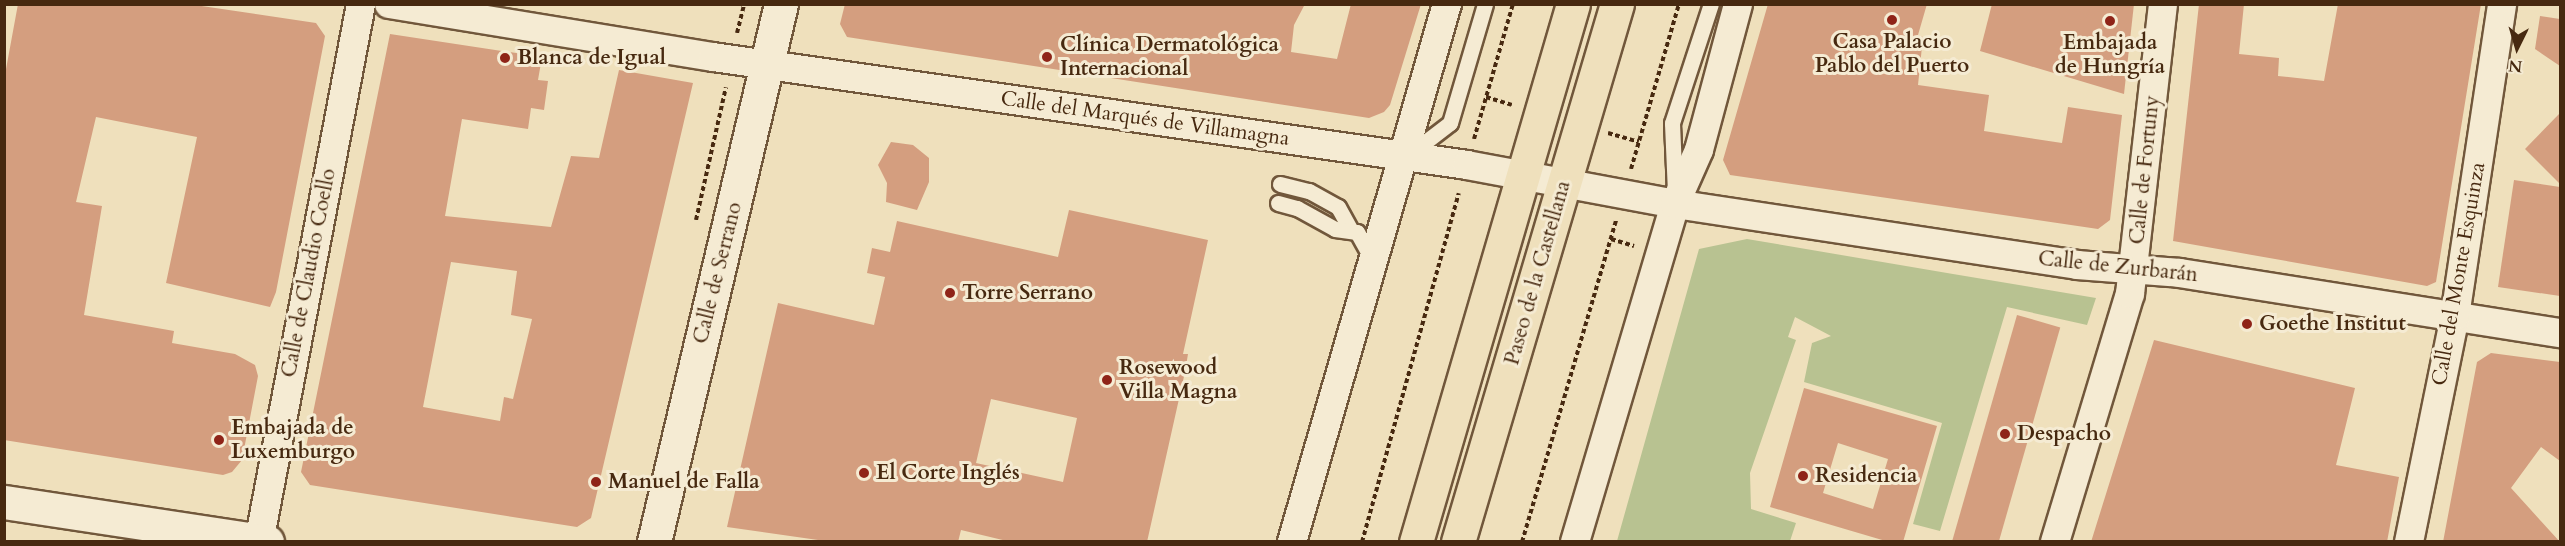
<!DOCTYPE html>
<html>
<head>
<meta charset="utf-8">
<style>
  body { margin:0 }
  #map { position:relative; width:2565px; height:546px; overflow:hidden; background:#efe0bc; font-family:Cardo,serif }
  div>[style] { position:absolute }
  .green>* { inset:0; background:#b8c291 }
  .building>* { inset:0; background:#d49e7f; transform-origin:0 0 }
  .path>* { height:4px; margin-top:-2px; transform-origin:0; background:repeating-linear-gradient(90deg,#472910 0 4.5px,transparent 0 7.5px) }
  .roads { filter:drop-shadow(2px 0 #71573b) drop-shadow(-2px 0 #71573b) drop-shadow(0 2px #71573b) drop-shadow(0 -2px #71573b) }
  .service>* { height:15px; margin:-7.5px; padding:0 7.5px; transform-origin:7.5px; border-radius:7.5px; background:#f5ebd3 }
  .minor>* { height:28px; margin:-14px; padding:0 14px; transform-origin:14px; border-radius:14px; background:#f5ebd3 }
  .tertiary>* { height:33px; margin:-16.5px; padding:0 16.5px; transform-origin:16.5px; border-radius:16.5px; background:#f5ebd3 }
  .secondary>* { height:33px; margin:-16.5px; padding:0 16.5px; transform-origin:16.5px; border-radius:16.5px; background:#f5ebd3 }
  .trunk>* { height:33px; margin:-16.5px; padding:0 16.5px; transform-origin:16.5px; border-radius:16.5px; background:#efe0bc }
  .dots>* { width:16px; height:16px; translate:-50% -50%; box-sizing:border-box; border:3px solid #f5ebd3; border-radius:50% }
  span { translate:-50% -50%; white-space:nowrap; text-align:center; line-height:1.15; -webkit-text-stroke:6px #f5ebd3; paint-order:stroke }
  .poi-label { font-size:21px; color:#472910; font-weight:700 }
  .left { translate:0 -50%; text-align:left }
  .street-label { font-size:21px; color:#472910 }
  .frame { position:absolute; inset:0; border:6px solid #472910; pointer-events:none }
  .north { position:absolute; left:2487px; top:18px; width:60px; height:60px; -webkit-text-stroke:4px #f5ebd3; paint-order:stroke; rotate:185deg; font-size:16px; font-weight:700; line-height:24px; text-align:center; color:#472910 }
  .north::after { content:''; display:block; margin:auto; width:21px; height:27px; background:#472910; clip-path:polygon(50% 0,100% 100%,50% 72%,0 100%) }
</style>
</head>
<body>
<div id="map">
  <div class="green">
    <i style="clip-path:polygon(1747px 239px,1953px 274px,2096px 298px,2087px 325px,2007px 307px,1940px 531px,1913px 524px,1942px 423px,1804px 382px,1812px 343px,1831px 336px,1795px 317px,1788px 337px,1796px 340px,1750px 473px,1751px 509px,1796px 523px,1790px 541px,1617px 541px,1699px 249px)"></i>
  </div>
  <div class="building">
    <i style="clip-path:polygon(18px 4px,188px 4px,316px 23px,325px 36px,276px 292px,270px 307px,166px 283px,197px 137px,96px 117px,76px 202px,102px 206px,84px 315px,174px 331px,172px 343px,235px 354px,255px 365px,258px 376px,242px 460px,232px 472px,223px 475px,4px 440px,4px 80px)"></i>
    <i style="clip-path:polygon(845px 4px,1305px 4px,1294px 25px,1291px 52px,1337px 59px,1351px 4px,1421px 4px,1390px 105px,1384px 112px,1369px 118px,847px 37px,840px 24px)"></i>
    <i style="clip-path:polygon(1768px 4px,1927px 4px,1918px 35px,1923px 37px,1918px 85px,1989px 95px,1984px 131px,2062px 143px,2068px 107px,2122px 115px,2110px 220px,2098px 229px,1730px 175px,1723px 160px)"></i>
    <i style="clip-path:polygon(1992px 4px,2134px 4px,2124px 94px,1980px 51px)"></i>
    <i style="clip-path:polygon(2199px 4px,2244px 4px,2239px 54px,2279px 58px,2278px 76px,2324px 81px,2338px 4px,2481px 4px,2436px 282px,2427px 286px,2173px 241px)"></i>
    <i style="clip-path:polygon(2540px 16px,2560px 19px,2560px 66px,2535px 49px)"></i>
    <i style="clip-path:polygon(evenodd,390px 34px,542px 57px,538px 80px,548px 81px,544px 110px,531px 108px,528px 129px,462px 119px,445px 216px,551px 227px,571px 156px,599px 158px,619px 70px,693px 83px,591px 518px,577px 527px,310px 485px,301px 472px,390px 34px,451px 262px,517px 271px,511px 315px,532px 319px,513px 399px,504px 397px,500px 421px,423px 407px,451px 262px)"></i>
    <i style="clip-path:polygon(2560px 113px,2560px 184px,2525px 149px)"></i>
    <i style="clip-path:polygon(891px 142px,913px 145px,929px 158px,929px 182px,917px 210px,886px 202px,887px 183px,878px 165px)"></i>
    <i style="clip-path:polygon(2514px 180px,2560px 187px,2560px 296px,2498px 287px)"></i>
    <i style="clip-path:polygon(evenodd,1069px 210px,1208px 240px,1183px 354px,1188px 354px,1185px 372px,1147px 542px,1011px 542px,961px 530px,958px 542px,832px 542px,727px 527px,778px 303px,874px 325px,885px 277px,867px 273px,872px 248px,890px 252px,897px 221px,1058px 257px,1069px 210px,991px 399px,1077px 418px,1063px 482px,976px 463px,991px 399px)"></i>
    <i style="left:2017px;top:315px;width:45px;height:237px;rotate:16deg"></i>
    <i style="clip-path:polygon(2154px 340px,2355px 388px,2336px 465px,2399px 477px,2387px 542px,2091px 542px)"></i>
    <i style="clip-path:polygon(2491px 353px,2560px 362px,2560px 461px,2541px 447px,2511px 488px,2560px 542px,2443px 542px,2477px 362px)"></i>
    <i style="clip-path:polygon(evenodd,1804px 388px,1937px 426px,1903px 542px,1889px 542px,1770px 507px,1804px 388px,1838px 443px,1888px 459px,1873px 509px,1823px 493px,1838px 443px)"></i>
  </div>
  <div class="path">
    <i style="left:737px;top:33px;width:30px;rotate:-76deg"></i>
    <i style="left:1486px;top:97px;width:27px;rotate:17deg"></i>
    <i style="left:1608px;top:133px;width:32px;rotate:16deg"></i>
    <i style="left:1474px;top:139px;width:141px;rotate:-73.9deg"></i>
    <i style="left:1631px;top:169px;width:172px;rotate:-73.8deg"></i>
    <i style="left:696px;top:220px;width:136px;rotate:-77.3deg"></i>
    <i style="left:1611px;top:239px;width:24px;rotate:17deg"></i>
    <i style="left:1362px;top:542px;width:362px;rotate:-74.5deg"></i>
    <i style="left:1522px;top:542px;width:335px;rotate:-73.7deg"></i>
  </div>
  <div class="roads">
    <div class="service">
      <i style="left:1407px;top:156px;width:54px;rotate:-37.5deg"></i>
      <i style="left:1450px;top:123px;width:124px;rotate:-73.6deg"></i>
      <i style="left:1280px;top:184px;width:30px;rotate:14deg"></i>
      <i style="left:1309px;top:191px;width:33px;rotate:29deg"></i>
      <i style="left:1338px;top:207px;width:25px;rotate:61deg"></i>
      <i style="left:1675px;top:192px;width:69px;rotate:-92.5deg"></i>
      <i style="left:1672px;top:123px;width:125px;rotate:-71.9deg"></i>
      <i style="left:1278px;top:203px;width:20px;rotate:15deg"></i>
      <i style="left:1297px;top:208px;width:43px;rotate:28.9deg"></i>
      <i style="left:1335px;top:229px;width:22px;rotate:8deg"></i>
      <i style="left:1357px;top:232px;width:31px;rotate:61deg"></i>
    </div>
    <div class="minor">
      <i style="left:389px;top:4px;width:328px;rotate:9.3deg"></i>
      <i style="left:713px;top:57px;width:762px;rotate:8.15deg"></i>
      <i style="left:1467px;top:165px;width:212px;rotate:10.6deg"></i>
      <i style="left:1675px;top:204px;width:407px;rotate:8.6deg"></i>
      <i style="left:2077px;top:265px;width:103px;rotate:4.4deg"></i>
      <i style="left:2180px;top:273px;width:385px;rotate:9deg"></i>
      <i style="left:259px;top:542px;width:548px;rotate:-79.26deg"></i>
      <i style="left:1292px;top:542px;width:560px;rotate:-73.93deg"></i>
      <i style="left:1575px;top:542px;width:352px;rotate:-73.5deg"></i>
      <i style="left:1675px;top:204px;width:59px;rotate:-66deg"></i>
      <i style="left:1699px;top:150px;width:151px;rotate:-75deg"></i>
      <i style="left:2055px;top:542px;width:259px;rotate:-73.2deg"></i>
      <i style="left:2130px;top:294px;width:292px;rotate:-83.5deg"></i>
      <i style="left:2409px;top:542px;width:231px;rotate:-78.5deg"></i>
      <i style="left:2455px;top:316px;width:316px;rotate:-81.4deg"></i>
    </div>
    <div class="tertiary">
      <i style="left:4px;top:502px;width:266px;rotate:8.6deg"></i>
    </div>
    <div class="secondary">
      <i style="left:654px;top:542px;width:553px;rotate:-76.72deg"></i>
    </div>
    <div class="trunk">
      <i style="left:1416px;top:542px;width:560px;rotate:-73.73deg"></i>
      <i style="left:1458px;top:542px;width:561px;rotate:-73.54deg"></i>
    </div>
  </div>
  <div class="dots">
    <i style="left:1892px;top:20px;background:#8f2418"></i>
    <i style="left:2110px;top:21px;background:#8f2418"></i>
    <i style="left:1047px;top:57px;background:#8f2418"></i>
    <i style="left:505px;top:58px;background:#8f2418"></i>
    <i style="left:950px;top:293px;background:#8f2418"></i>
    <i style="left:2247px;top:324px;background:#8f2418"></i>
    <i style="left:1107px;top:380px;background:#8f2418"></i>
    <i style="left:2005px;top:434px;background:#8f2418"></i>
    <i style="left:219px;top:440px;background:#8f2418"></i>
    <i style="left:864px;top:473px;background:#8f2418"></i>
    <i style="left:1803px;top:476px;background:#8f2418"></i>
    <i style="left:596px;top:482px;background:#8f2418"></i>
  </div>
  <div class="poi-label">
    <span style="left:1892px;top:54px">Casa Palacio<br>Pablo del Puerto</span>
    <span style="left:2110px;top:55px">Embajada<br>de Hungría</span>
    <span class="left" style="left:1060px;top:57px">Clínica Dermatológica<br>Internacional</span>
    <span class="left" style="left:517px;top:58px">Blanca de Igual</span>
    <span class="left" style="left:962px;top:293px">Torre Serrano</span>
    <span class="left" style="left:2259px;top:324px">Goethe Institut</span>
    <span class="left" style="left:1119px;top:380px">Rosewood<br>Villa Magna</span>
    <span class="left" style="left:231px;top:440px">Embajada de<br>Luxemburgo</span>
    <span class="left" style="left:2017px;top:434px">Despacho</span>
    <span class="left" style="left:876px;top:473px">El Corte Inglés</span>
    <span class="left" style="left:1815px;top:476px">Residencia</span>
    <span class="left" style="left:608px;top:482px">Manuel de Falla</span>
  </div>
  <div class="street-label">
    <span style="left:1145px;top:119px;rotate:8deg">Calle del Marqués de Villamagna</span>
    <span style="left:2145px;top:170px;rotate:-84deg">Calle de Fortuny</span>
    <span style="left:2118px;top:267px;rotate:6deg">Calle de Zurbarán</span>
    <span style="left:309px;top:273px;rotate:-79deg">Calle de Claudio Coello</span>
    <span style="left:718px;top:273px;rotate:-76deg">Calle de Serrano</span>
    <span style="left:1538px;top:273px;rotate:-74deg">Paseo de la Castellana</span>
    <span style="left:2459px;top:274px;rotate:-80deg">Calle del Monte Esquinza</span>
  </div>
  <div class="frame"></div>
  <div class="north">N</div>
</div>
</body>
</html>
